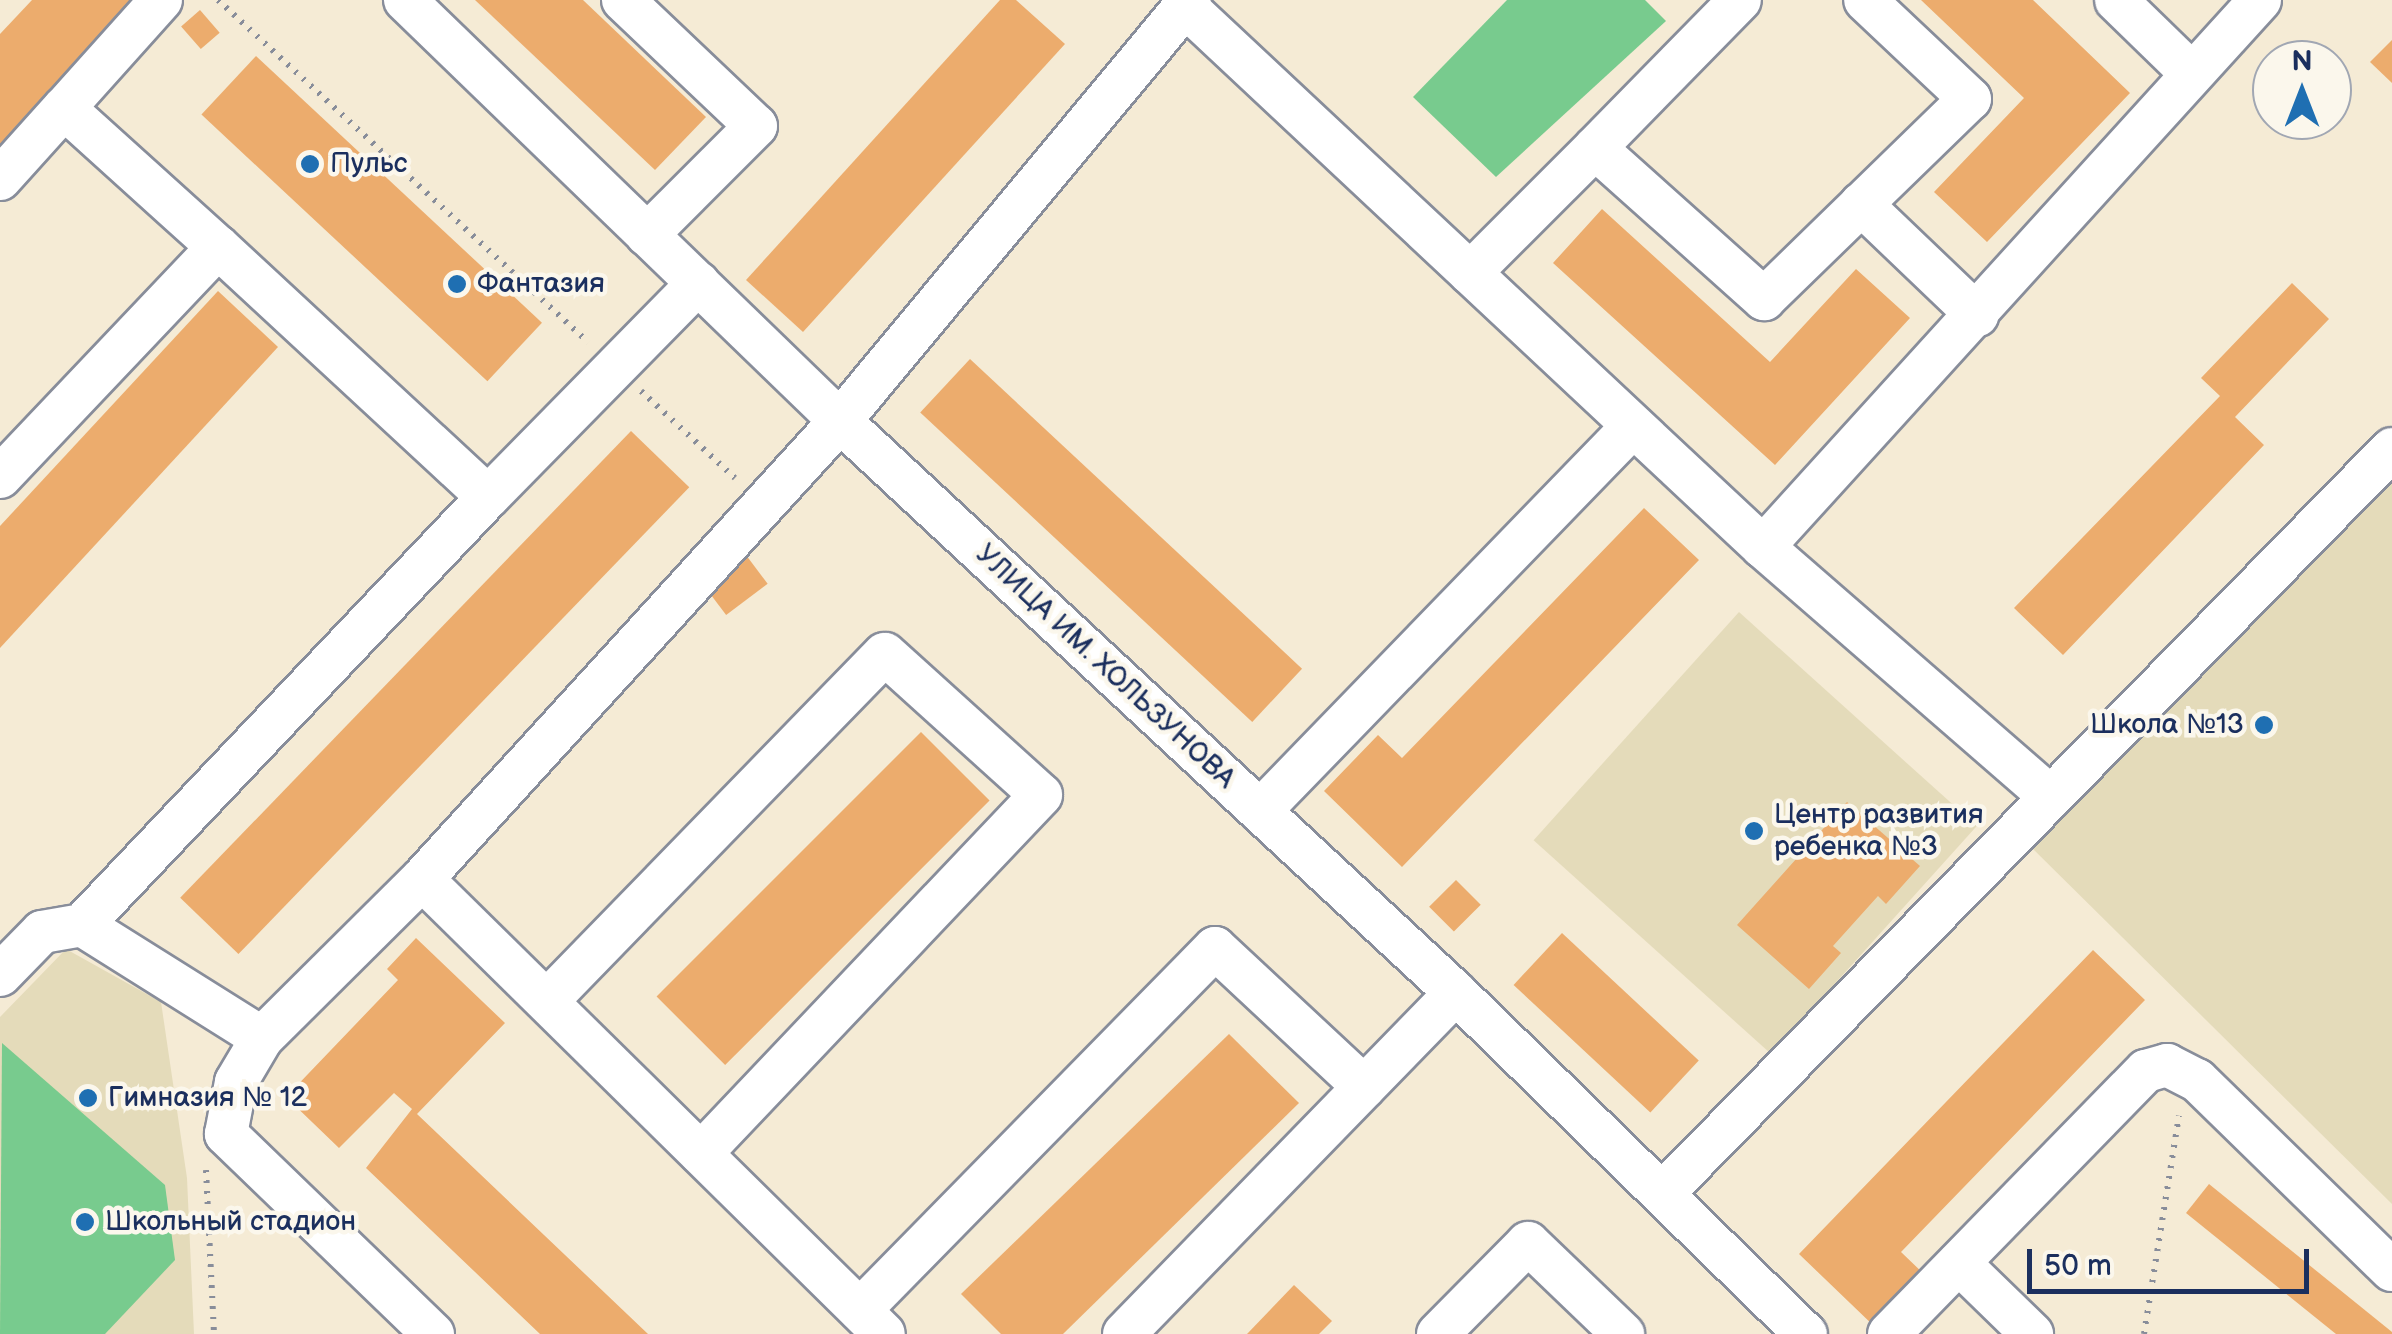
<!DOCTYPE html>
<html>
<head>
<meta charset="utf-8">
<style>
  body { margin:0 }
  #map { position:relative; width:2392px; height:1334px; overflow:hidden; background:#f5ebd5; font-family:"Balsamiq Sans",sans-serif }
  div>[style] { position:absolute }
  .built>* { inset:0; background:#e4dbba; transform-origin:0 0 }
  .green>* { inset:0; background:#78cb8e }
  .building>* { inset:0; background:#ecac6d; transform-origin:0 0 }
  .path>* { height:6px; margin-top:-3px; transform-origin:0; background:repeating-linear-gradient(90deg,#888d9a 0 2.5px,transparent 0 10.5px) }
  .roads { filter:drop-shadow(2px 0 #888d9a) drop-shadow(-2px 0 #888d9a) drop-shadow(0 2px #888d9a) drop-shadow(0 -2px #888d9a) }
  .minor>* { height:42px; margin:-21px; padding:0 21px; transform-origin:21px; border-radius:21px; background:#fff }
  .dots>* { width:28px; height:28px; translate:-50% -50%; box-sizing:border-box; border:5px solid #fbf7ec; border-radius:50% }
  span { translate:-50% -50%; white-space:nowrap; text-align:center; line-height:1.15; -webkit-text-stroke:9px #fbf7ec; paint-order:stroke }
  .poi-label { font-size:28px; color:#1b2f5e }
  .left { translate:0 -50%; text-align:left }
  .right { translate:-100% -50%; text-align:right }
  .street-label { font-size:28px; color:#1b2f5e }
  .north { position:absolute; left:2252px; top:40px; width:100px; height:100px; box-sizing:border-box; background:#fbf7ec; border:2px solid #a1a7b3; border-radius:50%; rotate:0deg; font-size:28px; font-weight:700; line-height:40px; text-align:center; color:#1b2f5e }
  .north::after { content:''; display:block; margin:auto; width:35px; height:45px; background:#1f6fb2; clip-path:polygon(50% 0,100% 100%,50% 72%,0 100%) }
  .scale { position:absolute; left:2027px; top:1249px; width:282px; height:45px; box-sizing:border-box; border:5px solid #1b2f5e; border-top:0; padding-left:12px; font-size:30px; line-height:35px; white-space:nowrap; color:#1b2f5e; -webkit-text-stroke:8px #fbf7ec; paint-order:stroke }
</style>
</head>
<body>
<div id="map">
  <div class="built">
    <i style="clip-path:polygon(2392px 456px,2392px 1204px,2023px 839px)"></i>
    <i style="left:1739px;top:612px;width:320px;height:307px;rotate:42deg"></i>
    <i style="clip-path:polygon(66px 949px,161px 1002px,187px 1178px,194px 1334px,0 1334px,0 1017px)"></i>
  </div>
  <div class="green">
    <i style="clip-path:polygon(1507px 0,1645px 0,1666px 21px,1496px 177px,1413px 97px)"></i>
    <i style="clip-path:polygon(2px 1043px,165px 1185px,175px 1260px,105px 1334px,0 1334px)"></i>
  </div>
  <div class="building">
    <i style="clip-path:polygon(32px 0,135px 0,0 145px,0 34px)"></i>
    <i style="clip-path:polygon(475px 0,583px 0,706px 117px,655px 170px)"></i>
    <i style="clip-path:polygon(1000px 0,1016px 0,1065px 44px,803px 332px,746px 280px)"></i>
    <i style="clip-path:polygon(1921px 0,2033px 0,2130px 93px,1987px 242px,1934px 192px,2024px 98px)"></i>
    <i style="left:200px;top:10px;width:30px;height:25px;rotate:49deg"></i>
    <i style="clip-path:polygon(2392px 40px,2392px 83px,2370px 62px)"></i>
    <i style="left:256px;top:56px;width:391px;height:80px;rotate:43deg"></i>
    <i style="clip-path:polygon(1602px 209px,1770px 362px,1856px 269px,1910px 318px,1775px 465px,1553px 263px)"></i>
    <i style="clip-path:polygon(2292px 283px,2329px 319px,2235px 417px,2264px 445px,2063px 655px,2014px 608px,2220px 396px,2201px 378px)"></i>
    <i style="clip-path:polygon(218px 291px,278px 347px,0 648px,0 526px)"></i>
    <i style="left:970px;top:359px;width:454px;height:73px;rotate:43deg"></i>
    <i style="left:631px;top:431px;width:81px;height:649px;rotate:44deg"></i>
    <i style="clip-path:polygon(1644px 508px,1699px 560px,1402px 867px,1324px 791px,1378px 735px,1402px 758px)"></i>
    <i style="left:746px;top:555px;width:36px;height:52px;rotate:53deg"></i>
    <i style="left:921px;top:732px;width:97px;height:374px;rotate:45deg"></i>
    <i style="clip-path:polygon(1847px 802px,1920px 866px,1886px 904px,1878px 896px,1833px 946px,1841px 953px,1809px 989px,1737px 925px)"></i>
    <i style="left:1456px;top:880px;width:35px;height:38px;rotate:45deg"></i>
    <i style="left:1562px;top:933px;width:187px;height:71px;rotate:43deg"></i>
    <i style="clip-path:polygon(416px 938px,505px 1023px,417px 1114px,648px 1334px,540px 1334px,366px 1168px,412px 1109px,394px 1093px,339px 1148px,286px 1097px,398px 980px,387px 969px)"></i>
    <i style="clip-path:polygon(2093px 950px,2145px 1000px,1901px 1252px,1926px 1276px,1876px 1328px,1799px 1254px)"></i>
    <i style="clip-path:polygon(1229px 1034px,1299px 1103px,1063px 1334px,1001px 1334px,961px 1294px)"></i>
    <i style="clip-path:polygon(2209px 1184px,2392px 1332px,2392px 1334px,2336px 1334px,2186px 1213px)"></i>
    <i style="clip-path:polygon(1294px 1285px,1332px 1321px,1319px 1334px,1247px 1334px)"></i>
  </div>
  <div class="path">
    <i style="left:218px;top:0;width:504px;rotate:42.75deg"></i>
    <i style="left:641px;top:391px;width:128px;rotate:42.8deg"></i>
    <i style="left:206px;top:1170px;width:164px;rotate:87.2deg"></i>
    <i style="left:2144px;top:1334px;width:221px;rotate:-80.9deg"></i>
  </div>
  <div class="roads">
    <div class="minor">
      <i style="left:161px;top:0;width:145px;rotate:131.9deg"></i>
      <i style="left:64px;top:108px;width:207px;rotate:42.1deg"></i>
      <i style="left:405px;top:0;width:605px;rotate:44.06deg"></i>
      <i style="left:840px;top:421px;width:841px;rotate:42.88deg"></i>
      <i style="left:1456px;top:993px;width:489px;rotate:44.3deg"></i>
      <i style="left:623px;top:0;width:183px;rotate:43.5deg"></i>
      <i style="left:756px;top:126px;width:154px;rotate:135deg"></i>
      <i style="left:2116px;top:0;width:105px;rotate:44.2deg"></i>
      <i style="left:1184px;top:5px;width:793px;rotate:43.11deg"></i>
      <i style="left:1763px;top:547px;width:381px;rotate:41deg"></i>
      <i style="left:1595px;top:148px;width:207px;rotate:-45.6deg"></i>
      <i style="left:0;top:179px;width:96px;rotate:-48deg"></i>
      <i style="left:1861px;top:204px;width:161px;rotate:43.7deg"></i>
      <i style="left:1470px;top:273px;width:177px;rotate:-45deg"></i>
      <i style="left:1595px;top:148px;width:227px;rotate:41.8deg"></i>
      <i style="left:1764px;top:299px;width:287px;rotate:-44.2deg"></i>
      <i style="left:1970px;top:99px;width:144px;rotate:-136.7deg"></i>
      <i style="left:0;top:477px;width:317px;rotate:-46.5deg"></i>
      <i style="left:218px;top:247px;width:368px;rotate:42.8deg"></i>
      <i style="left:488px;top:497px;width:300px;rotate:-45.5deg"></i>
      <i style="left:1763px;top:547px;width:739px;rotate:-47.74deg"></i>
      <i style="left:1260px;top:811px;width:536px;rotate:-45.91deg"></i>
      <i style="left:422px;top:879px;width:648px;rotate:44.56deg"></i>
      <i style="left:0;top:975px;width:60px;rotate:-45.7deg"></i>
      <i style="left:42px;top:932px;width:41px;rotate:-9.9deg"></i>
      <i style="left:547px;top:1001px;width:484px;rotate:-45.8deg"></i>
      <i style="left:885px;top:654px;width:210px;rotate:42.1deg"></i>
      <i style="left:1041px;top:795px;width:494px;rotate:133.5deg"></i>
      <i style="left:262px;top:1038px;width:213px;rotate:-147.9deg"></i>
      <i style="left:82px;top:925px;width:590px;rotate:-46.51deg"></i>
      <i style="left:1662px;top:1194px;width:1043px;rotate:-45.58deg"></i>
      <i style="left:1959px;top:1263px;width:102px;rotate:44.2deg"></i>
      <i style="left:860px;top:1310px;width:507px;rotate:-45.56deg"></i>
      <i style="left:1215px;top:948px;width:204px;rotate:43deg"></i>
      <i style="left:433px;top:1334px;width:288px;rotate:-136deg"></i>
      <i style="left:226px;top:1134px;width:53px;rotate:-79.1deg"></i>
      <i style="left:236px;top:1082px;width:51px;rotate:-59.4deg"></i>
      <i style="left:262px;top:1038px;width:226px;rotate:-44.8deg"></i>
      <i style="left:422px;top:879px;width:620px;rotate:-47.61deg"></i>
      <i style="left:840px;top:421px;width:547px;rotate:-50.26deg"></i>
      <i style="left:1124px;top:1334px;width:476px;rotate:-45.8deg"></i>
      <i style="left:1438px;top:1334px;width:128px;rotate:-45.3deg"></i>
      <i style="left:1528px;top:1243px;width:132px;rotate:43.8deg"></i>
      <i style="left:1889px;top:1334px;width:368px;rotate:-45.7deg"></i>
      <i style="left:2146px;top:1071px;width:22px;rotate:-16deg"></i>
      <i style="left:2167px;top:1065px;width:34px;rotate:27deg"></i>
      <i style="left:2197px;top:1080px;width:272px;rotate:44.3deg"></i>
    </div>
  </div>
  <div class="dots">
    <i style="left:310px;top:164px;background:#1f6fb2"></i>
    <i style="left:457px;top:284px;background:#1f6fb2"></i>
    <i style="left:2264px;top:725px;background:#1f6fb2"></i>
    <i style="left:1754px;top:831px;background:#1f6fb2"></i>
    <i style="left:88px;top:1098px;background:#1f6fb2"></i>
    <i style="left:85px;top:1222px;background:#1f6fb2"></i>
  </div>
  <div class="poi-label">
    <span class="left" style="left:330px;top:164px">Пульс</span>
    <span class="left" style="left:477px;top:284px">Фантазия</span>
    <span class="right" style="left:2244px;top:725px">Школа №13</span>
    <span class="left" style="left:1774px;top:831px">Центр развития<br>ребенка №3</span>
    <span class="left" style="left:108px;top:1098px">Гимназия № 12</span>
    <span class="left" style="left:105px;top:1222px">Школьный стадион</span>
  </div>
  <div class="street-label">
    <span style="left:1105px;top:667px;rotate:43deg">УЛИЦА ИМ. ХОЛЬЗУНОВА</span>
  </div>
  <div class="north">N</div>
  <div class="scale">50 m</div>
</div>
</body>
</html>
